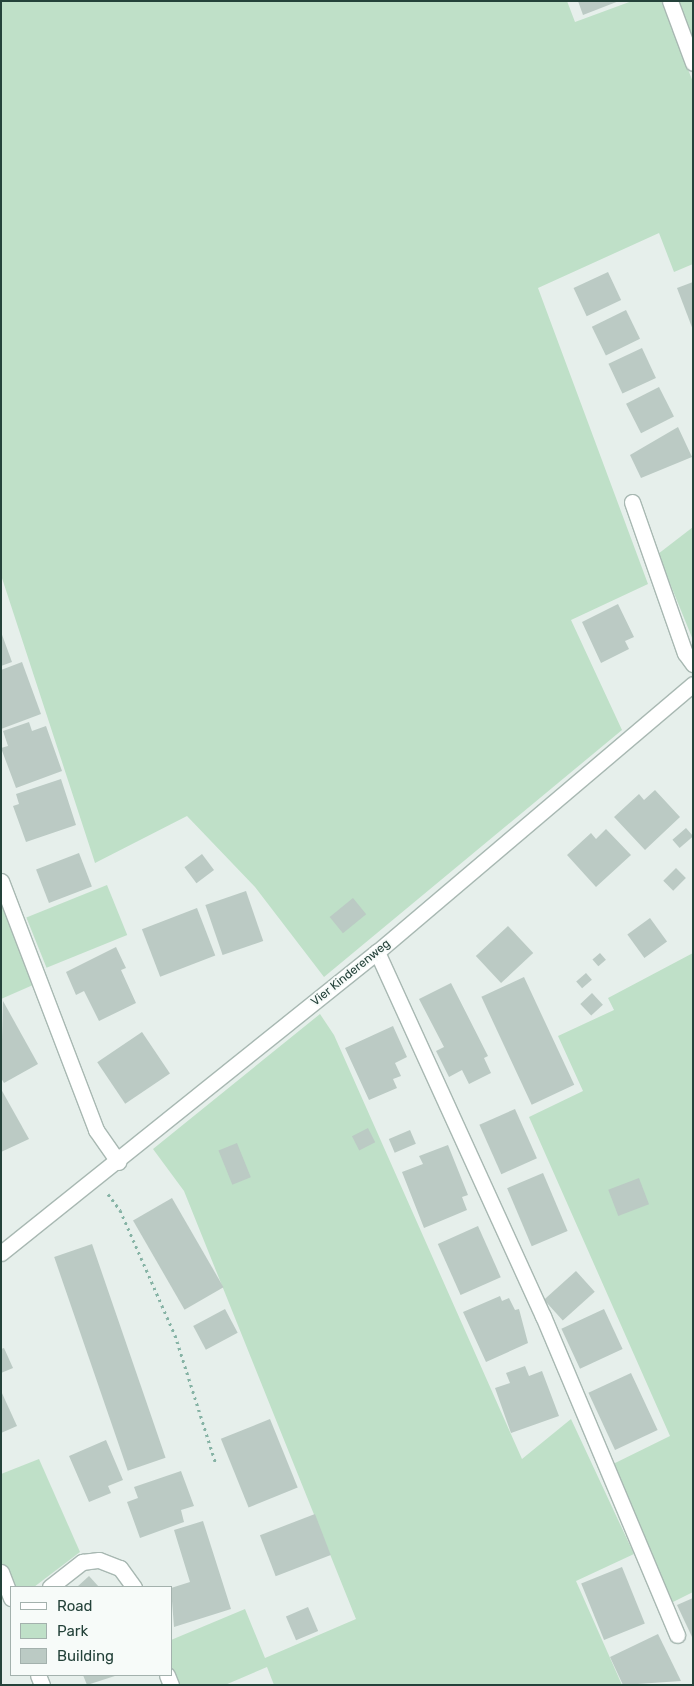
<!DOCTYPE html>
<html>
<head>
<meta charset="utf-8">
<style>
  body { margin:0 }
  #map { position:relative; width:694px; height:1686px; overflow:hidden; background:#e6efeb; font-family:Rubik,sans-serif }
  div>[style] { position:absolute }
  .green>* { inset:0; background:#bfe0c8; transform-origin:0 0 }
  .building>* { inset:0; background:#bbcac4; transform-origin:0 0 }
  .path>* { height:3px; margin-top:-1.5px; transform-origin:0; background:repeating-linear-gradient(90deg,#86b3a5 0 2.5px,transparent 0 6.5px) }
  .roads { filter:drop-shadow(1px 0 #a8b8b2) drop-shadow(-1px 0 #a8b8b2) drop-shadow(0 1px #a8b8b2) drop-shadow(0 -1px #a8b8b2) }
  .service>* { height:15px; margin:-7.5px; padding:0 7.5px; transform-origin:7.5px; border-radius:7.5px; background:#fff }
  .minor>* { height:15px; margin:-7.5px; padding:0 7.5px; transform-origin:7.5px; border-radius:7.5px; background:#fff }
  span { translate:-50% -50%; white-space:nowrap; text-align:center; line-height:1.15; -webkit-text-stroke:4px #f7fbf9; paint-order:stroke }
  .street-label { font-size:12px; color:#24423a }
  .frame { position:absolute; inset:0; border:2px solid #24423a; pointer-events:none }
  .legend { position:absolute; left:10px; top:1586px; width:162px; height:90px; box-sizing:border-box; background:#f7fbf9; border:1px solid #a3b1ad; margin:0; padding:6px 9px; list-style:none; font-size:15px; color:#24423a }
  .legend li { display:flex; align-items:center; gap:10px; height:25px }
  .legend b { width:25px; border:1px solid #a3b1ad }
</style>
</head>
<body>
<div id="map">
  <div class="green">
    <i style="clip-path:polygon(1px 1px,567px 1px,575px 22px,632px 1px,661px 1px,693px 82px,693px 264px,674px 272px,659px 233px,538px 288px,648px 584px,571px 620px,622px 730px,324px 977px,255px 887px,187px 816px,95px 863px,1px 575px)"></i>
    <i style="clip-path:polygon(693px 1px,693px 44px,677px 2px)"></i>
    <i style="clip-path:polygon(693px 527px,693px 640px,658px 554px)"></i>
    <i style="left:107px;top:885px;width:54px;height:87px;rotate:68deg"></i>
    <i style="clip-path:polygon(1px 901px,33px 985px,1px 999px)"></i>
    <i style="clip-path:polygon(693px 953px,693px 1592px,669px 1604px,609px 1466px,670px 1436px,529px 1117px,583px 1091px,558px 1036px,614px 1010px,608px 998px)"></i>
    <i style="clip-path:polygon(320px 1014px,334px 1035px,522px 1459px,571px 1419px,634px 1554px,576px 1581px,622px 1685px,274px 1685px,267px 1667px,225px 1685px,167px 1685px,171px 1640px,245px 1609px,265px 1658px,356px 1619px,184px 1191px,153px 1149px)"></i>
    <i style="clip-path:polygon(39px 1459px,80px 1552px,34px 1587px,11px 1587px,1px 1567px,1px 1474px)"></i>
  </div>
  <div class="building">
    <i style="clip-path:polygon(578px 1px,619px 1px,583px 15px)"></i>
    <i style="left:608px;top:272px;width:31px;height:38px;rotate:65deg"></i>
    <i style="clip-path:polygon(693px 282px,693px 330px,677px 288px)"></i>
    <i style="left:626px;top:310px;width:32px;height:38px;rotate:64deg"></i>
    <i style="left:642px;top:348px;width:33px;height:37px;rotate:65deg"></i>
    <i style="left:659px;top:387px;width:33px;height:37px;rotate:63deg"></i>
    <i style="clip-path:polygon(678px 427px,692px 457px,641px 478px,630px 455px)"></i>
    <i style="clip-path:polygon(618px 604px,634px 637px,625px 641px,629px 649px,601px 663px,582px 622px)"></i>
    <i style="clip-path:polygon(1px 632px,12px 662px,1px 666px)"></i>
    <i style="clip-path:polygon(22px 662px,41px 714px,1px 729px,1px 670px)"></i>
    <i style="clip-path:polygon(29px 722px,32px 731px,46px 726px,62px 771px,16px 788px,1px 748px,8px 746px,3px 731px)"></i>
    <i style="clip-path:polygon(61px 779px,76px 825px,26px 842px,13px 806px,19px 804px,16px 794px)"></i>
    <i style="clip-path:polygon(655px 790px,680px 817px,645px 850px,614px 817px,639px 794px,644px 800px)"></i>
    <i style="left:686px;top:828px;width:11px;height:18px;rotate:49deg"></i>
    <i style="clip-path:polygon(606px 829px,631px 855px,596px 887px,567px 855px,591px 833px,596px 839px)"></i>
    <i style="left:79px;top:853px;width:36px;height:46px;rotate:69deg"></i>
    <i style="left:202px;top:854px;width:20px;height:22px;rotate:53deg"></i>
    <i style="left:676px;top:868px;width:14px;height:18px;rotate:45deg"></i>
    <i style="left:246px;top:891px;width:53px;height:43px;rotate:71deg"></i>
    <i style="left:353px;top:898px;width:21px;height:30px;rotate:51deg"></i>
    <i style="left:197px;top:908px;width:51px;height:59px;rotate:69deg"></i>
    <i style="left:650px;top:918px;width:29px;height:28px;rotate:54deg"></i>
    <i style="left:508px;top:926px;width:37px;height:44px;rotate:47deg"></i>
    <i style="clip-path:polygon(116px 947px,126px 968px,121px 970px,136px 1003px,99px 1021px,84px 991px,76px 995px,66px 972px)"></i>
    <i style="left:600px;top:953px;width:9px;height:10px;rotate:49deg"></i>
    <i style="left:586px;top:973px;width:9px;height:13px;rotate:49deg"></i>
    <i style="left:524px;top:977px;width:119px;height:47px;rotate:65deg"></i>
    <i style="clip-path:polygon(451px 983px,488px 1056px,484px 1058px,491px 1073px,469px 1084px,462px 1070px,449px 1077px,436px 1051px,444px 1047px,419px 999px)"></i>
    <i style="left:592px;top:993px;width:16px;height:16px;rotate:47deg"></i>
    <i style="clip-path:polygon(3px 1001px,38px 1064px,4px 1083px,1px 1078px)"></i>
    <i style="clip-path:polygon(393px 1026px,407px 1057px,395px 1063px,401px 1076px,393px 1079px,397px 1088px,369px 1100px,345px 1048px)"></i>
    <i style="left:142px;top:1032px;width:50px;height:54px;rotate:56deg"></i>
    <i style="clip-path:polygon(1px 1089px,29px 1139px,1px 1152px)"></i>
    <i style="left:515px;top:1109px;width:54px;height:39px;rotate:66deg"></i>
    <i style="left:368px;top:1128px;width:16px;height:18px;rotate:63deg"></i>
    <i style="left:410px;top:1130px;width:15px;height:23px;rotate:67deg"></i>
    <i style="left:237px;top:1143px;width:37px;height:20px;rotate:68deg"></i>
    <i style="clip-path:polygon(448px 1145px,468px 1195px,462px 1197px,467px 1210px,424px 1228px,402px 1172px,423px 1164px,419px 1156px)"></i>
    <i style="left:543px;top:1173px;width:63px;height:39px;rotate:67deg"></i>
    <i style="left:639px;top:1178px;width:28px;height:33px;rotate:69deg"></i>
    <i style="left:172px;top:1198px;width:103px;height:45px;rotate:60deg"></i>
    <i style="left:478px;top:1226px;width:56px;height:44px;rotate:66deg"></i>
    <i style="left:92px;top:1244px;width:226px;height:40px;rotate:71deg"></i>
    <i style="left:576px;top:1271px;width:28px;height:43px;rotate:48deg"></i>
    <i style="clip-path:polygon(500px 1296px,502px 1301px,509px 1298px,515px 1310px,519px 1309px,528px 1343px,486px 1362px,463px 1312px)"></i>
    <i style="left:225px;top:1309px;width:27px;height:36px;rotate:62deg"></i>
    <i style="left:604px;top:1309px;width:44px;height:47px;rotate:65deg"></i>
    <i style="clip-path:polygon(4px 1348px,13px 1368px,1px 1373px,1px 1349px)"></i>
    <i style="clip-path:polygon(525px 1366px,529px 1376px,542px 1371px,559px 1416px,511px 1433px,495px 1388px,510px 1383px,506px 1373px)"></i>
    <i style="left:631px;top:1373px;width:63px;height:47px;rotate:65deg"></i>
    <i style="clip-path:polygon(1px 1391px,17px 1426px,1px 1433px)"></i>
    <i style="left:270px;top:1419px;width:74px;height:53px;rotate:68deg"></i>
    <i style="clip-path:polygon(106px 1440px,123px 1480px,108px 1486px,111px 1493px,89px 1502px,69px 1456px)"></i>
    <i style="clip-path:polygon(181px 1471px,194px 1506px,181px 1510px,184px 1522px,140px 1538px,127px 1502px,138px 1498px,134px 1487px)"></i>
    <i style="left:315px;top:1514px;width:44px;height:59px;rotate:69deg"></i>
    <i style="clip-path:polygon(203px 1521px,231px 1609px,174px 1627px,171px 1588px,190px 1582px,174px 1530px)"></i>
    <i style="left:622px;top:1567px;width:61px;height:44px;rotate:68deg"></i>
    <i style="clip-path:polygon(89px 1576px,99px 1587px,77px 1587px)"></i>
    <i style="clip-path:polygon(693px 1598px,693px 1639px,677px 1605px)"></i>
    <i style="left:308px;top:1607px;width:26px;height:24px;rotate:67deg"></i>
    <i style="clip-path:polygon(658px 1634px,681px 1681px,623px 1685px,610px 1657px)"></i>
    <i style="clip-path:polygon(83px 1675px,118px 1675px,87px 1685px)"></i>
  </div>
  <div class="path">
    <i style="left:108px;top:1194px;width:20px;rotate:53deg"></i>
    <i style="left:120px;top:1210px;width:137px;rotate:66.3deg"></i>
    <i style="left:175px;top:1335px;width:135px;rotate:72.4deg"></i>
  </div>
  <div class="roads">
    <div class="service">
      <i style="left:670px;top:1px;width:66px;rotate:69.6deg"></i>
      <i style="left:632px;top:502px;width:160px;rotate:70.7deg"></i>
      <i style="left:685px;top:653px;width:14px;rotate:54deg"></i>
      <i style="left:1px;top:881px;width:267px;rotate:69.1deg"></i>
      <i style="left:96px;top:1130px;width:39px;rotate:55deg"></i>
      <i style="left:377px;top:952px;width:400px;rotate:65.5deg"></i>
      <i style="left:543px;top:1316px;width:346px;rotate:67.2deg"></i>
      <i style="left:1px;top:1572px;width:28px;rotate:69deg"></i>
      <i style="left:50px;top:1587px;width:41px;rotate:-38deg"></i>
      <i style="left:82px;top:1562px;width:17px;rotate:-7deg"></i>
      <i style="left:99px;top:1560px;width:22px;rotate:21deg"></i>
      <i style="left:120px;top:1568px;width:24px;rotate:54deg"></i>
      <i style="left:38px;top:1675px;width:11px;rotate:68deg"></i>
      <i style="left:167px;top:1675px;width:11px;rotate:68deg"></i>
    </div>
    <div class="minor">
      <i style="left:1px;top:1253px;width:482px;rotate:-38.7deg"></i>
      <i style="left:377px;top:952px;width:414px;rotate:-40.3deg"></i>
    </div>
  </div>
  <div class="street-label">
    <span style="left:351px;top:973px;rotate:-39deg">Vier Kinderenweg</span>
  </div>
  <div class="frame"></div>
  <ul class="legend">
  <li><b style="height:6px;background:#fff"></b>Road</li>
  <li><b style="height:14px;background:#bfe0c8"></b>Park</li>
  <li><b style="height:14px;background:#bbcac4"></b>Building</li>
  </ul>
</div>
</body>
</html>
